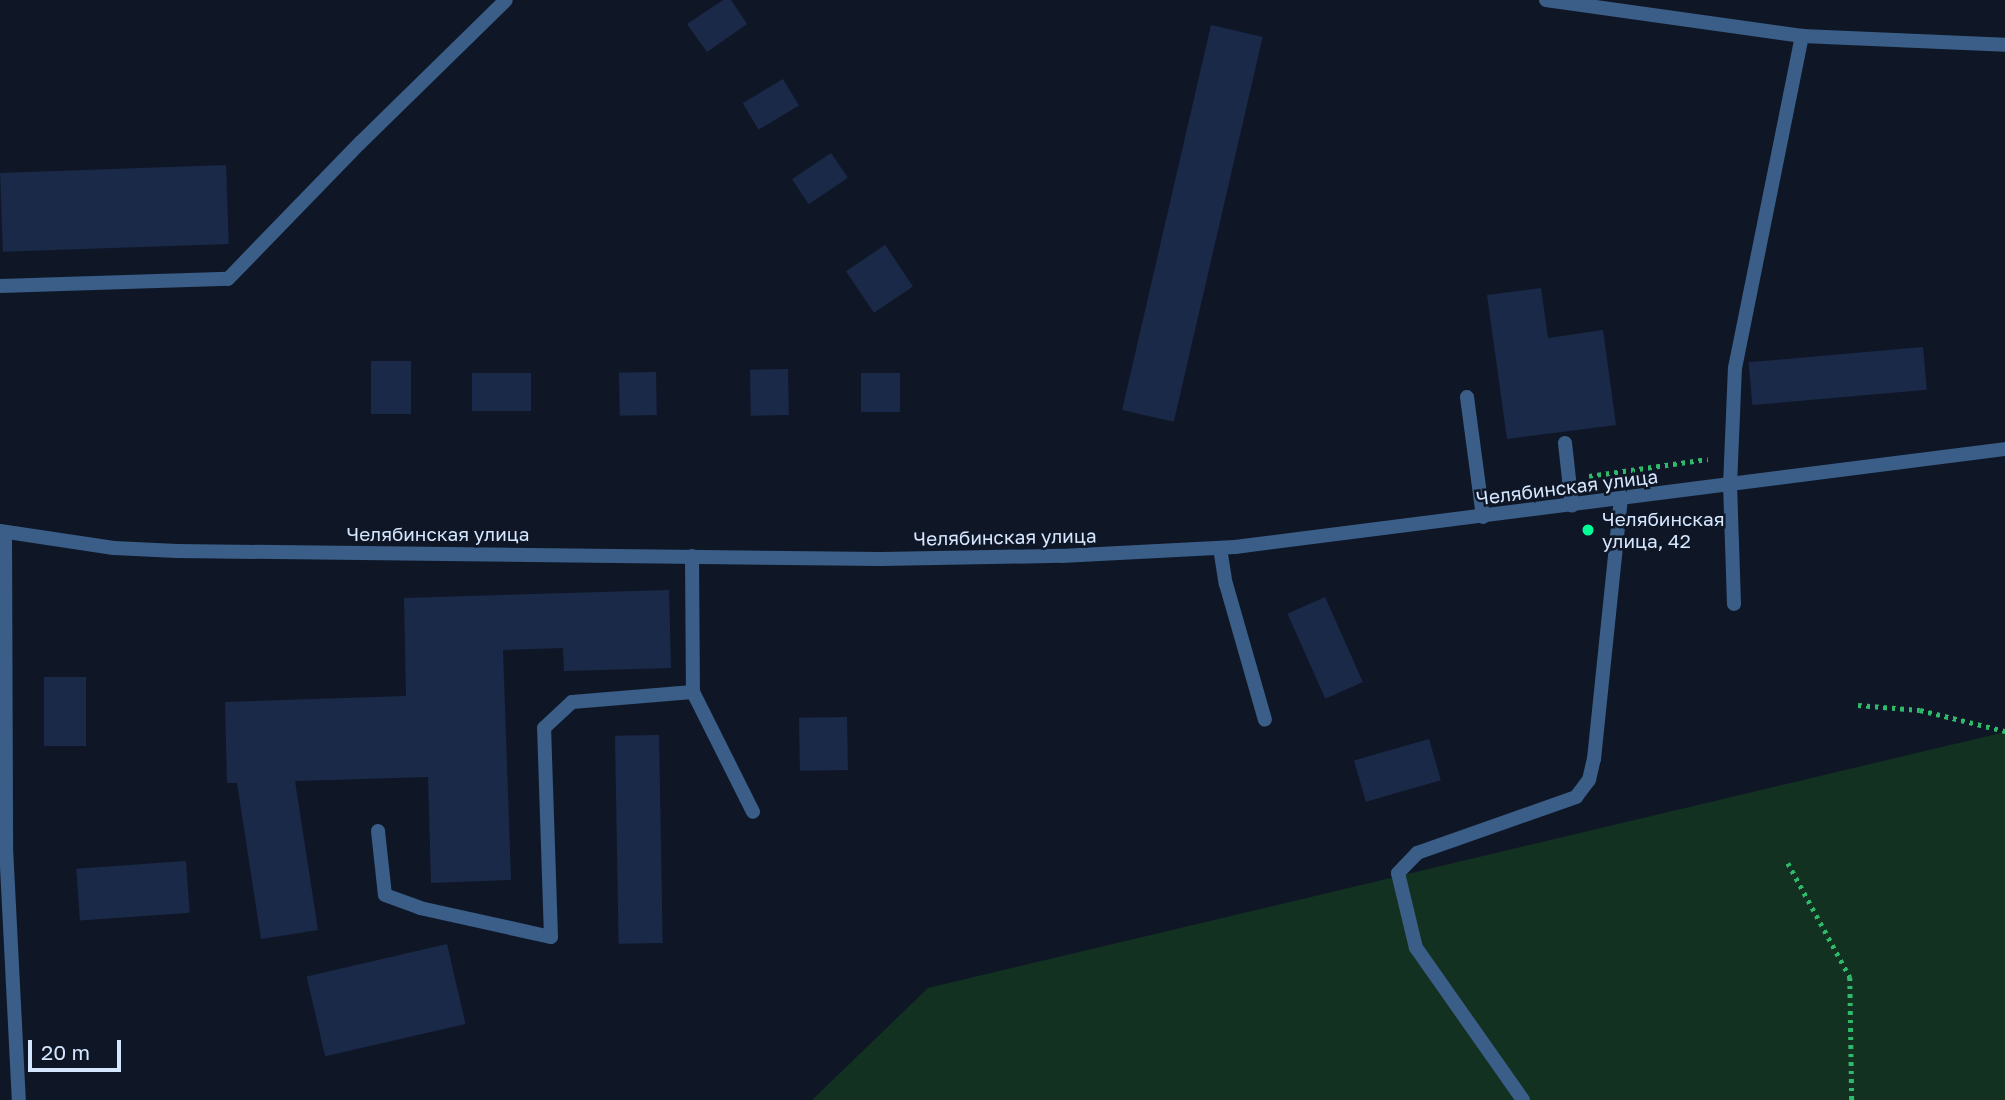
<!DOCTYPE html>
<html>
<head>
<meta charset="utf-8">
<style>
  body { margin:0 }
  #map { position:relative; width:2005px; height:1100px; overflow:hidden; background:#0f1727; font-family:"Golos Text",sans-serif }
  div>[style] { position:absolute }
  .green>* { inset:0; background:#123120 }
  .building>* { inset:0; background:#1b2948; transform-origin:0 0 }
  .path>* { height:4.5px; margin-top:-2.25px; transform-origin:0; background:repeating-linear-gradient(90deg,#2eba6a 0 3.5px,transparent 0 8.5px) }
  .service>* { height:14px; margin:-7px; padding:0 7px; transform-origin:7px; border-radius:7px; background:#3a5e87 }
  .minor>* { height:14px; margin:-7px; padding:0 7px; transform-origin:7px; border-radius:7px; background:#3a5e87 }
  .tertiary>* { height:14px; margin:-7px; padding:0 7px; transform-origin:7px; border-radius:7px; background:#3a5e87 }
  .dots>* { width:19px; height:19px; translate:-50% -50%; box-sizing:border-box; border:4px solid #0f1727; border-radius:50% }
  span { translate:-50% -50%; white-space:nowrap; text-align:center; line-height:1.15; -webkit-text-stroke:5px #0f1727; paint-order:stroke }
  .street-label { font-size:19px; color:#d5e6ff }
  .poi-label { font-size:19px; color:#d5e6ff }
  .left { translate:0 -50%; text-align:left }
  .scale { position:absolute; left:28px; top:1040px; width:93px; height:32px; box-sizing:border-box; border:4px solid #d5e6ff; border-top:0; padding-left:9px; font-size:21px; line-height:24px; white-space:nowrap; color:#d5e6ff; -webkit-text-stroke:5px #0f1727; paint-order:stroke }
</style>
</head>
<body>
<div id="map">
  <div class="green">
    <i style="clip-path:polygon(2005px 732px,2005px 1100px,812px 1100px,928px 988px)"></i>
  </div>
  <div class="building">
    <i style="clip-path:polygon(723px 0,731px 0,747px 24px,707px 52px,687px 24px)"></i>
    <i style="left:1211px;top:25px;width:53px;height:395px;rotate:13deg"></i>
    <i style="left:783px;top:79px;width:31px;height:47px;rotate:59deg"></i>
    <i style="left:831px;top:153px;width:30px;height:47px;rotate:56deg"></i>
    <i style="left:226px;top:165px;width:79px;height:226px;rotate:88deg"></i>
    <i style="left:885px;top:245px;width:50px;height:47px;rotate:56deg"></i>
    <i style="clip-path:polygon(1541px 288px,1548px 338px,1603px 330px,1616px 425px,1507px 439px,1487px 295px)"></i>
    <i style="left:1923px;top:347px;width:43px;height:175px;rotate:85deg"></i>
    <i style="left:371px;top:361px;width:40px;height:53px"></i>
    <i style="left:788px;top:369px;width:46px;height:38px;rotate:89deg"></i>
    <i style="left:656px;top:372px;width:43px;height:37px;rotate:89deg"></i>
    <i style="left:472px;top:373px;width:59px;height:38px"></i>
    <i style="left:861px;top:373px;width:39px;height:39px"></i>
    <i style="clip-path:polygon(669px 590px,671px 668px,564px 671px,563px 648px,503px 650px,511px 880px,431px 883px,428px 777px,295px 781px,318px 930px,261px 939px,237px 783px,227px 783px,225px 702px,406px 696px,404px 598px)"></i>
    <i style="left:1325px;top:597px;width:93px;height:41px;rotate:66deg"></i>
    <i style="left:86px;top:677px;width:69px;height:42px;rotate:90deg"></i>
    <i style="left:847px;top:717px;width:53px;height:48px;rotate:89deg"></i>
    <i style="left:659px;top:735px;width:208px;height:44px;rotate:89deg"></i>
    <i style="left:1429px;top:739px;width:43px;height:78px;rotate:74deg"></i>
    <i style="left:186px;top:861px;width:52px;height:110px;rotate:86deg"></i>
    <i style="left:447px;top:944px;width:82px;height:144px;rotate:77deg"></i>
  </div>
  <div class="path">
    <i style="left:1589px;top:476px;width:120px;rotate:-8.1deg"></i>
    <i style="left:1858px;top:705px;width:62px;rotate:4.6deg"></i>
    <i style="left:1920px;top:710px;width:88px;rotate:13.9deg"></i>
    <i style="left:1788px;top:863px;width:130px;rotate:61.5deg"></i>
    <i style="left:1850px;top:977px;width:123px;rotate:89.1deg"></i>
  </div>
  <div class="service">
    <i style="left:1546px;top:0;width:259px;rotate:8deg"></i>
    <i style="left:1802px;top:36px;width:203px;rotate:2.5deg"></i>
    <i style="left:0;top:286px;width:228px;rotate:-1.8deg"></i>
    <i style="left:228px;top:279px;width:190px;rotate:-45.9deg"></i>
    <i style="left:360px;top:143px;width:204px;rotate:-44.4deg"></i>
    <i style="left:1467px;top:397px;width:121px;rotate:82.4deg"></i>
    <i style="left:1565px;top:443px;width:63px;rotate:83.7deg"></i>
    <i style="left:1220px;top:548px;width:36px;rotate:81deg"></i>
    <i style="left:1226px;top:584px;width:141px;rotate:74deg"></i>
    <i style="left:692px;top:556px;width:136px;rotate:89.6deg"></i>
    <i style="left:693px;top:692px;width:134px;rotate:63.4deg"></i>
    <i style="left:1734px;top:604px;width:118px;rotate:-91.9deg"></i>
    <i style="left:1730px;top:486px;width:118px;rotate:-87.6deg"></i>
    <i style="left:1735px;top:368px;width:339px;rotate:-78.6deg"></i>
    <i style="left:378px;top:831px;width:64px;rotate:83.8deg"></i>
    <i style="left:385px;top:895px;width:37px;rotate:20deg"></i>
    <i style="left:420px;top:908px;width:134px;rotate:12.5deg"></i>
    <i style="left:551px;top:937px;width:209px;rotate:-91.9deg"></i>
    <i style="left:544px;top:728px;width:38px;rotate:-43deg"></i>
    <i style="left:572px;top:702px;width:121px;rotate:-4.7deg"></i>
    <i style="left:1523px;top:1100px;width:186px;rotate:-125.1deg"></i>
    <i style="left:1416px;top:948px;width:77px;rotate:-103.5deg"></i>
    <i style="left:1398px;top:873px;width:28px;rotate:-46deg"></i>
    <i style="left:1417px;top:853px;width:169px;rotate:-19.4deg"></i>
    <i style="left:1576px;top:797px;width:21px;rotate:-53deg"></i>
    <i style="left:1589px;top:780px;width:22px;rotate:-77deg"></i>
    <i style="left:1594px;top:759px;width:261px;rotate:-84.1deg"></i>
  </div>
  <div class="minor">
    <i style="left:5px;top:532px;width:315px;rotate:89.8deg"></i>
    <i style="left:6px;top:847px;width:253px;rotate:87.1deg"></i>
  </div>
  <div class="tertiary">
    <i style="left:0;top:531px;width:115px;rotate:8.5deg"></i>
    <i style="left:114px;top:548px;width:63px;rotate:2.7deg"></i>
    <i style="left:177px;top:551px;width:704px;rotate:0.65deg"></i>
    <i style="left:881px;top:559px;width:180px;rotate:-1deg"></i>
    <i style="left:1061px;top:556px;width:174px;rotate:-3deg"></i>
    <i style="left:1235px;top:547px;width:776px;rotate:-7.25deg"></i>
  </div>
  <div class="dots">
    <i style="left:1588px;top:530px;background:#01ff97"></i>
  </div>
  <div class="street-label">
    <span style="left:1567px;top:487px;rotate:-7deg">Челябинская улица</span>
    <span style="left:438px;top:534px">Челябинская улица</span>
    <span style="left:1005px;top:537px;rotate:-1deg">Челябинская улица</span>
  </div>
  <div class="poi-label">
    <span class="left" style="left:1602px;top:530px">Челябинская<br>улица, 42</span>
  </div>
  <div class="scale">20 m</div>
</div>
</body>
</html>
